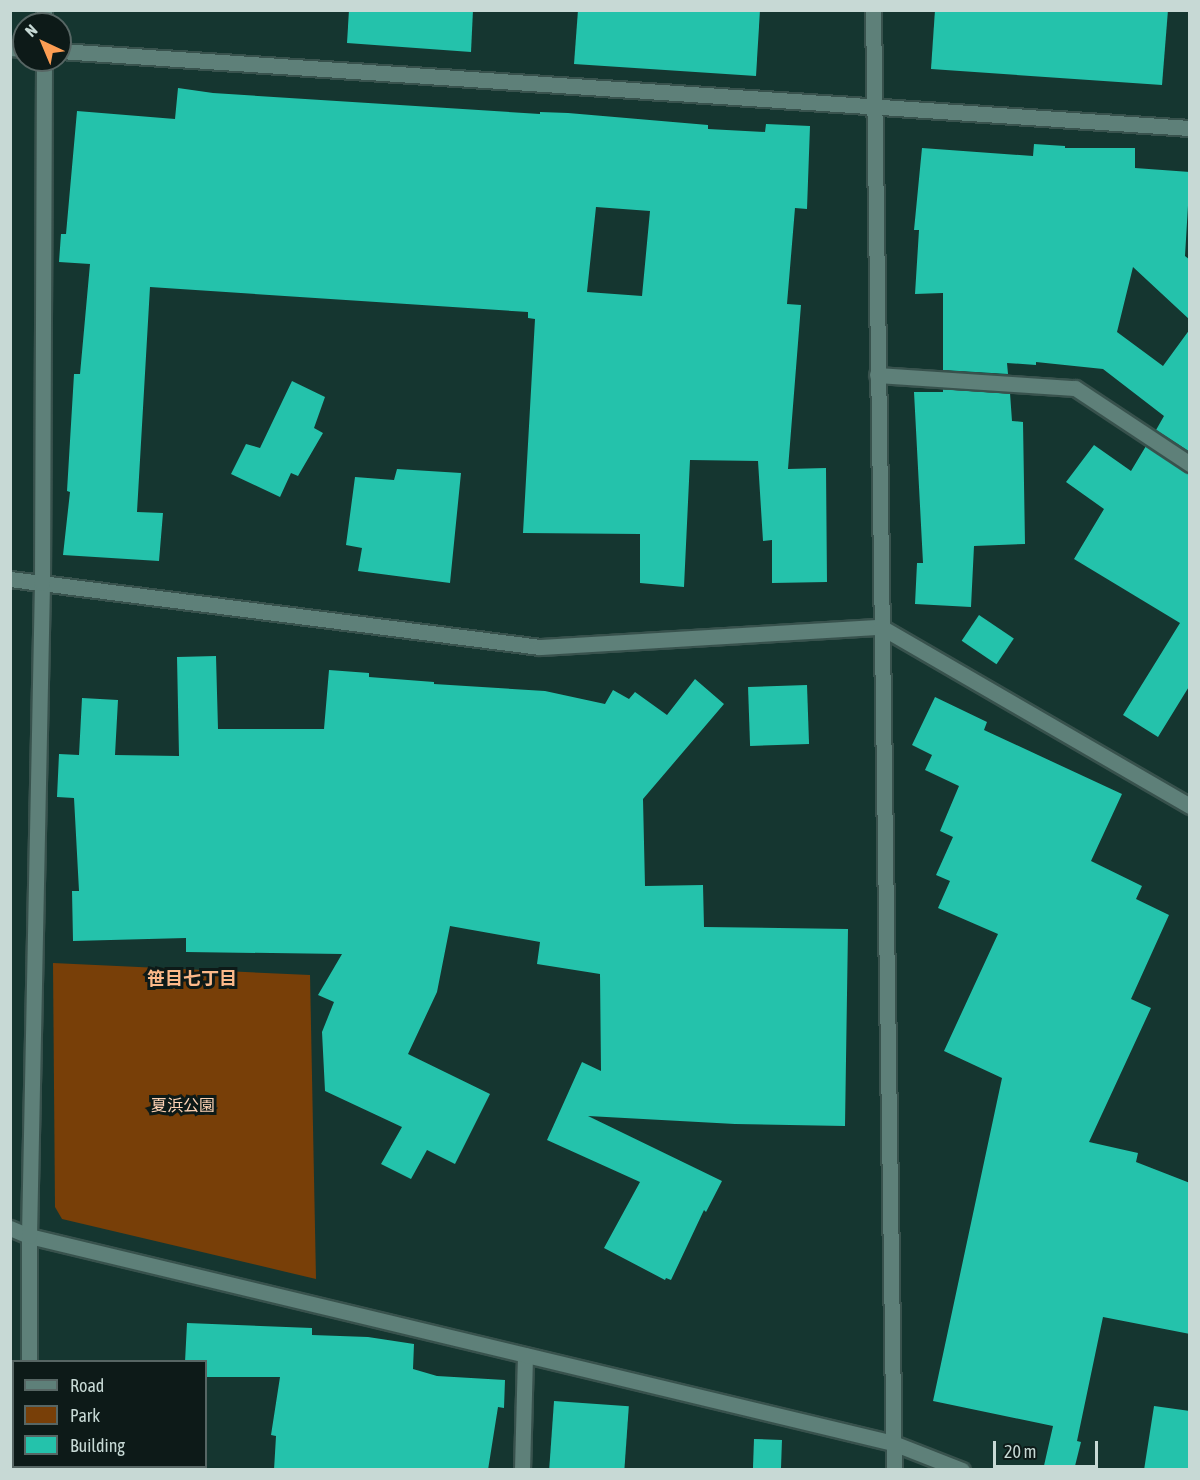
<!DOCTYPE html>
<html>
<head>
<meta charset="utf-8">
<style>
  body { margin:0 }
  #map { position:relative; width:1200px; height:1480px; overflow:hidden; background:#153630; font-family:"Asap Condensed","Noto Sans JP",sans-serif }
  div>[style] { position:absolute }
  .green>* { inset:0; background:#783f08 }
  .building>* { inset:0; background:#24c2ab; transform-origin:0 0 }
  .roads { filter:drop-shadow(2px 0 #38524d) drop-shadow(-2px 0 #38524d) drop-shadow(0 2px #38524d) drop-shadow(0 -2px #38524d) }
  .service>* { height:15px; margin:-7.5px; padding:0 7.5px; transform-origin:7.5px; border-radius:7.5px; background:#5e8079 }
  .minor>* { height:15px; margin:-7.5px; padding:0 7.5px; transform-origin:7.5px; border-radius:7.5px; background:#5e8079 }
  .tertiary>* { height:15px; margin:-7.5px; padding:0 7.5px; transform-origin:7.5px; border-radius:7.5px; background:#5e8079 }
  span { translate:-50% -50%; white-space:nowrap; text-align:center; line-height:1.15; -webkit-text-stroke:6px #0d1a18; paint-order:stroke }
  .park-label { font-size:16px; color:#fdd2b4 }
  .neighbourhood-label { font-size:18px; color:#fdba8a; font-weight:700 }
  .frame { position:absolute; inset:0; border:12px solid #c7d9d5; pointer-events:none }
  .legend { position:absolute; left:12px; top:1360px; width:195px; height:108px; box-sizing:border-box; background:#0d1a18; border:2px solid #576664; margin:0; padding:8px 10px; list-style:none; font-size:18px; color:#c7d9d5 }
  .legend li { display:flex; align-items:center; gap:12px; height:30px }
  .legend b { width:30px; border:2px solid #576664 }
  .north { position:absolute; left:12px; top:12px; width:60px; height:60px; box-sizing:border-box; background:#0d1a18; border:2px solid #576664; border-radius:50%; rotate:316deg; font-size:16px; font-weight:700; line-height:24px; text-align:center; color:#c7d9d5 }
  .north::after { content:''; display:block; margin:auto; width:21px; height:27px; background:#fc9d53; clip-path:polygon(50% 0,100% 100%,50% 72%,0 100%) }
  .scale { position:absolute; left:993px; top:1441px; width:105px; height:27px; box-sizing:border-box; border:3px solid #c7d9d5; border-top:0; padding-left:8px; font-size:18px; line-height:21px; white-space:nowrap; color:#c7d9d5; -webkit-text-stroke:4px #0d1a18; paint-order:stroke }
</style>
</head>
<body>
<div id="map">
  <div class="green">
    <i style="clip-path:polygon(53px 963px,310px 975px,316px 1279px,62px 1219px,55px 1207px)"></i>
  </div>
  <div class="building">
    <i style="clip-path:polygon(349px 10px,473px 10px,471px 52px,347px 43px)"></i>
    <i style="clip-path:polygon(578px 10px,760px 10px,756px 76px,574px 64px)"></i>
    <i style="clip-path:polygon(935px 10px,1168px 10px,1162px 85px,931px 69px)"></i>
    <i style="clip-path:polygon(evenodd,178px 88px,213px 93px,540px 114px,540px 112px,568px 113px,708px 125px,708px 129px,765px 132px,766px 124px,810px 126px,807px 209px,795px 208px,787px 304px,801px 305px,788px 469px,826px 468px,827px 582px,772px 583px,772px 540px,763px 541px,758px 461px,690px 460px,684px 587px,640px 583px,640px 534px,523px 533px,535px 319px,528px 318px,528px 312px,150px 287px,137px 512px,163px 513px,159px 561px,63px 555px,70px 492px,67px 491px,74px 374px,80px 374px,90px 264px,59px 262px,61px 234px,66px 234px,77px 111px,175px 119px,178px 88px,596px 207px,650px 211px,642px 296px,587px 292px,596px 207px)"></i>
    <i style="clip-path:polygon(1034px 144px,1065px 146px,1065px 148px,1135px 148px,1135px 168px,1190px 172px,1185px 256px,1190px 260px,1190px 320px,1133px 267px,1117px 332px,1163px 366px,1190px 329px,1190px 452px,1156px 430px,1164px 416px,1103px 369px,1036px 362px,1036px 365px,1007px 363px,1008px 374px,943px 370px,943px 293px,915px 294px,919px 230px,914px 230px,922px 148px,1033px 156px)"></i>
    <i style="clip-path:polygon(292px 381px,325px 397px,314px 428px,323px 433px,298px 476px,291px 473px,280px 497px,231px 474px,246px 444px,260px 448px)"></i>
    <i style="clip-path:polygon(943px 389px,1010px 393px,1012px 421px,1023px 422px,1025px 544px,974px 546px,971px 607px,915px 604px,917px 563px,923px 563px,914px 392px,943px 392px)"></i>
    <i style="clip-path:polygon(1094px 445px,1131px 471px,1146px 446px,1190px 474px,1190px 685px,1158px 737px,1123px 715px,1180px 623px,1074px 559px,1104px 509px,1066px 482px)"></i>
    <i style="clip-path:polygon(397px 469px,461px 473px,450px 583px,358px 571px,362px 548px,346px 545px,355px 477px,394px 480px)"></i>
    <i style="left:979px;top:615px;width:42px;height:31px;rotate:34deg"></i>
    <i style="clip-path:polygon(216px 656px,218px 729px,324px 729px,329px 670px,369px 673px,369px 677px,434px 682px,434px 684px,545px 691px,605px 704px,613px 690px,629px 699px,635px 692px,667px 715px,695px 679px,724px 704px,643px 799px,645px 886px,703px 885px,704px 927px,848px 929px,845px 1126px,735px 1124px,588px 1116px,722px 1181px,706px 1212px,704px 1210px,671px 1280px,666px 1278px,665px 1280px,604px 1248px,640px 1182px,547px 1140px,582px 1062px,601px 1071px,600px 974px,537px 964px,540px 942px,450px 926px,437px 992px,408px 1054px,490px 1094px,455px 1164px,427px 1150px,411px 1179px,381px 1164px,402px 1127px,325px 1091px,322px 1032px,334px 1002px,318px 995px,342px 954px,186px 952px,186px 938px,73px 941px,72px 891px,79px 891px,74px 798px,57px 797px,59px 754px,79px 755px,82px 698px,118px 700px,115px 755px,179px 756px,177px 657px)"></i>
    <i style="left:807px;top:685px;width:59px;height:59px;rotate:88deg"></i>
    <i style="clip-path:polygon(935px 697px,987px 722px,984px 730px,1122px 794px,1091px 861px,1142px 886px,1136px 899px,1169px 915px,1131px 999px,1151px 1008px,1089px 1142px,1138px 1153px,1136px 1162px,1190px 1183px,1190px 1334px,1103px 1317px,1077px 1441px,1081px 1442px,1074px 1470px,1043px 1470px,1053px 1426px,933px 1401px,1002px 1078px,944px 1051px,998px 934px,938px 908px,950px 881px,936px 875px,953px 837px,940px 831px,959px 786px,925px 770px,932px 755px,912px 745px)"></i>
    <i style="clip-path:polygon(187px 1323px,312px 1328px,312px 1335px,368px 1337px,414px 1344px,413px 1369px,437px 1376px,505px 1380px,504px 1408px,498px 1407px,488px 1470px,274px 1470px,276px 1436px,271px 1435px,280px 1377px,206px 1377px,206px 1362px,185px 1362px)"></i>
    <i style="left:554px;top:1401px;width:75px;height:69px;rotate:4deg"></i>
    <i style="clip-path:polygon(1154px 1406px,1190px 1411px,1190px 1470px,1144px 1470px)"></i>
    <i style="left:754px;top:1439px;width:28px;height:31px;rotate:2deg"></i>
  </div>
  <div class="roads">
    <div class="service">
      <i style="left:877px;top:375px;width:198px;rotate:3.8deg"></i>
      <i style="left:1075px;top:388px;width:138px;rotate:33.5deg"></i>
      <i style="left:522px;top:1470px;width:115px;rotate:-88.5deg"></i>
    </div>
    <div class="minor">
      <i style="left:44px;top:24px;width:14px;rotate:-90deg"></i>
      <i style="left:10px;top:48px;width:14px;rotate:4deg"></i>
      <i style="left:60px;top:51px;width:1133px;rotate:3.9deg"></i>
      <i style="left:10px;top:579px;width:534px;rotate:7.31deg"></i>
      <i style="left:540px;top:647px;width:342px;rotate:-3.4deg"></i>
      <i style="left:881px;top:627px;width:357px;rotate:30.1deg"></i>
      <i style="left:10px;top:1228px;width:21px;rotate:23deg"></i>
      <i style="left:29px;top:1236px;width:888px;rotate:13.47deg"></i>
      <i style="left:893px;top:1443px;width:74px;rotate:21.4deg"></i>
      <i style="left:29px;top:1362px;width:126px;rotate:-90deg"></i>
      <i style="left:29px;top:1236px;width:653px;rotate:-88.86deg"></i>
      <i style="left:42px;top:583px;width:523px;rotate:-89.78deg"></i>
      <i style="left:29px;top:1466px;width:4px;rotate:90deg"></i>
    </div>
    <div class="tertiary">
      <i style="left:873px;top:10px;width:1460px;rotate:89.18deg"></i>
    </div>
  </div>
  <div class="park-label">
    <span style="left:183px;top:1105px">夏浜公園</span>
  </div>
  <div class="neighbourhood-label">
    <span style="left:192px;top:979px">笹目七丁目</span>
  </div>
  <div class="frame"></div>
  <ul class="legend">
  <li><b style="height:8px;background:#5e8079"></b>Road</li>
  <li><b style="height:16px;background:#783f08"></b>Park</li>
  <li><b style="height:16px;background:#24c2ab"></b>Building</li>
  </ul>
  <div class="north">N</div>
  <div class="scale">20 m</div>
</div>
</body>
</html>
